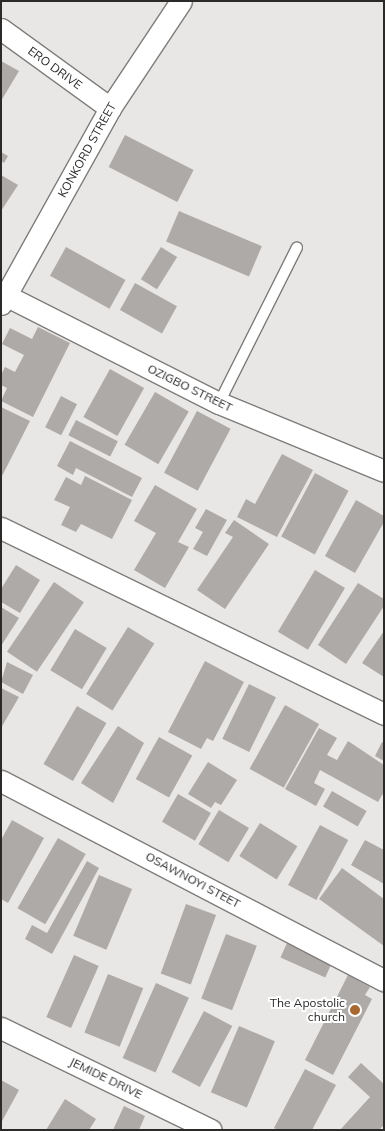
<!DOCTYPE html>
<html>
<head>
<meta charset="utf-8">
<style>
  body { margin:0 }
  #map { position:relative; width:385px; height:1131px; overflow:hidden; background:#e9e7e5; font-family:Mulish,sans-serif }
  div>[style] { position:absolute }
  .building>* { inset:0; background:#adaaa8; transform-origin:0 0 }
  .roads { filter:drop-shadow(1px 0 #7f7d7b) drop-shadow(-1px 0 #7f7d7b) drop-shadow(0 1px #7f7d7b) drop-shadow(0 -1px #7f7d7b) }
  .lane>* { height:10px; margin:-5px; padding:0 5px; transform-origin:5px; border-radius:5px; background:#fff }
  .street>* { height:21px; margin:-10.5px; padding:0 10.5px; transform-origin:10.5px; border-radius:10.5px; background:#fff }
  .dots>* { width:14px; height:14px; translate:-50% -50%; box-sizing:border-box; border:2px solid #fff; border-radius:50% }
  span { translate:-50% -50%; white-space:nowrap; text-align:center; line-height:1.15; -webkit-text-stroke:4px #fff; paint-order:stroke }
  .street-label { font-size:12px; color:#2b2a29 }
  .poi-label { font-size:12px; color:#2b2a29 }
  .right { translate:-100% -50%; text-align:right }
  .frame { position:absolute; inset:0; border:2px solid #2b2a29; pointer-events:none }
</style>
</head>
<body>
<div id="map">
  <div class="building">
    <i style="clip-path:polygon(1px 61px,19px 71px,1px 101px)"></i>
    <i style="left:125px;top:135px;width:77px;height:36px;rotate:27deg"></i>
    <i style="clip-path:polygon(1px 152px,8px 156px,4px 163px,1px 161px)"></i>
    <i style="clip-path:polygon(1px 175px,18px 185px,1px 211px)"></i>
    <i style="left:179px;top:211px;width:90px;height:33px;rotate:23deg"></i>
    <i style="left:66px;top:247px;width:68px;height:33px;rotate:29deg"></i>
    <i style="left:161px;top:247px;width:19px;height:38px;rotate:32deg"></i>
    <i style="left:135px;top:283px;width:48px;height:31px;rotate:29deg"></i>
    <i style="clip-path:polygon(38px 327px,70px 343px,33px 417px,1px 401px,7px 388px,1px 385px,1px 375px,5px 367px,15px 372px,24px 355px,2px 344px,10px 328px,32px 339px)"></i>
    <i style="left:110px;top:369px;width:39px;height:55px;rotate:29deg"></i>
    <i style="left:155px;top:392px;width:39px;height:61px;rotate:30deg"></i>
    <i style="left:61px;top:396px;width:18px;height:35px;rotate:27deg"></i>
    <i style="clip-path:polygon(1px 407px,30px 421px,1px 478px)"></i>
    <i style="left:197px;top:411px;width:38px;height:70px;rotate:28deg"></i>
    <i style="left:76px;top:420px;width:47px;height:17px;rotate:27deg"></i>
    <i style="clip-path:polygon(70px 441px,142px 478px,132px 497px,76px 468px,73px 475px,57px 466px)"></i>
    <i style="clip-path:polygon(282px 454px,313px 470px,277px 537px,237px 517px,246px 499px,255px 504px)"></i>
    <i style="left:315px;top:473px;width:38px;height:72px;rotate:28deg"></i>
    <i style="clip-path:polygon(85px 476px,132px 500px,112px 539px,81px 524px,76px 532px,61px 525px,70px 507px,54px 500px,66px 477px,81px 485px)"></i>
    <i style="clip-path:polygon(155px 485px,197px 509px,178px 542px,189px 547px,165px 588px,134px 570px,156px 533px,134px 521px)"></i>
    <i style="clip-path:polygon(356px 500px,384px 516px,384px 522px,355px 573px,325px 556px)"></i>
    <i style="clip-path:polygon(206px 509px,227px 520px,207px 556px,193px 549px,203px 532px,195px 528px)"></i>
    <i style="clip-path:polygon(234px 520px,269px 544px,225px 609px,197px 590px,233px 537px,225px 533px)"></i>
    <i style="clip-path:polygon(16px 565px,40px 580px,20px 613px,1px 602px,1px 589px)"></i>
    <i style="left:315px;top:570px;width:35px;height:72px;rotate:31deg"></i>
    <i style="left:54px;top:582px;width:36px;height:84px;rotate:34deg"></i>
    <i style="clip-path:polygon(358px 583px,384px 599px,384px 606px,346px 664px,318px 645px)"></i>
    <i style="clip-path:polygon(1px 607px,19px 618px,1px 646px)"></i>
    <i style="left:128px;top:627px;width:31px;height:79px;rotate:32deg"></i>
    <i style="left:75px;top:629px;width:37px;height:48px;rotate:31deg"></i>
    <i style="clip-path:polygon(384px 631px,384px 677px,362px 663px)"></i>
    <i style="clip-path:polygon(205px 661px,244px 682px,213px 741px,207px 738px,201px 749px,168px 732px)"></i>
    <i style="clip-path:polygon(7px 662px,33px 675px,23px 694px,1px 682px)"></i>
    <i style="left:249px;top:684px;width:30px;height:61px;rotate:26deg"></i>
    <i style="clip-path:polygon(1px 688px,19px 697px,1px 728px)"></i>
    <i style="left:285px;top:705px;width:39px;height:73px;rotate:29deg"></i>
    <i style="left:77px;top:706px;width:34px;height:67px;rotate:30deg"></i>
    <i style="clip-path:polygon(118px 726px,144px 743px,113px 803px,81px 783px)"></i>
    <i style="clip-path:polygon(319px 728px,337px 738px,327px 755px,337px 760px,348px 741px,384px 765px,384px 792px,378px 802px,320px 770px,314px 783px,325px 789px,316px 806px,285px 789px)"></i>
    <i style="left:159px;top:737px;width:38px;height:48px;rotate:29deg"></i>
    <i style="clip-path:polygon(382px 742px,384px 743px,384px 761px,375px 756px)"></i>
    <i style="clip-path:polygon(208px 762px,237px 780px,221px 805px,215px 802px,211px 808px,188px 794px)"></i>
    <i style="left:332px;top:791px;width:40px;height:18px;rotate:30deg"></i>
    <i style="left:178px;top:794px;width:38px;height:32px;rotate:30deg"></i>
    <i style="left:219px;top:810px;width:35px;height:40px;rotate:31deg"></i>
    <i style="clip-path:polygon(12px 820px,44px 838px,8px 903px,1px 899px,1px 840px)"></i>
    <i style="left:260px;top:823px;width:44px;height:39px;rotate:32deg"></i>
    <i style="left:320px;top:825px;width:32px;height:68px;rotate:28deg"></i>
    <i style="left:58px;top:838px;width:32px;height:81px;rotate:30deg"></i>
    <i style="clip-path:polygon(365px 840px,384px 850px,384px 884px,351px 865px)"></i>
    <i style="clip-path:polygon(87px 861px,99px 868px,52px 954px,25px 939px,32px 925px,47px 933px)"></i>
    <i style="clip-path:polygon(342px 868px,384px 899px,384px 946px,319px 899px)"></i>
    <i style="left:99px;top:875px;width:36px;height:66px;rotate:23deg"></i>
    <i style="left:186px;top:904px;width:32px;height:74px;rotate:20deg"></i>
    <i style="left:226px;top:934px;width:33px;height:69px;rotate:21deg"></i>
    <i style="left:287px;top:943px;width:49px;height:16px;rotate:24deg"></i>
    <i style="left:74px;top:955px;width:27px;height:68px;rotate:24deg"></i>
    <i style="left:108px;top:974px;width:38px;height:63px;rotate:22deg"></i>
    <i style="clip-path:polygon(348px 975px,370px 987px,365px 995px,372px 999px,333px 1075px,305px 1060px)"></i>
    <i style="left:156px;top:983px;width:36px;height:82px;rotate:24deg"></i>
    <i style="left:204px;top:1011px;width:32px;height:69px;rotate:28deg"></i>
    <i style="left:239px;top:1026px;width:39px;height:72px;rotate:23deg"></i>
    <i style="clip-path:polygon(361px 1063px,384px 1084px,384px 1125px,379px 1130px,340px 1130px,370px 1097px,348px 1077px)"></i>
    <i style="clip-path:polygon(305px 1069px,336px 1085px,312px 1130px,278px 1130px,274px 1128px)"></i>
    <i style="clip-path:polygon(1px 1080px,19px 1090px,1px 1123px)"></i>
    <i style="clip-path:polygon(65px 1099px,96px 1119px,89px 1130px,46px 1130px)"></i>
    <i style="clip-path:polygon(124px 1106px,145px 1116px,139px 1130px,113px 1130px)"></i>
  </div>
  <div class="roads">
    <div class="lane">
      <i style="left:219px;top:403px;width:174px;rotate:-63.4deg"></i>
    </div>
    <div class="street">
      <i style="left:1px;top:29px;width:135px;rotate:35.9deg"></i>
      <i style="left:1px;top:293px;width:244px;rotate:26.8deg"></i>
      <i style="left:219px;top:403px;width:178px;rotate:22.4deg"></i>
      <i style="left:1px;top:304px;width:224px;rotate:-60.9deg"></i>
      <i style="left:110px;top:108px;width:128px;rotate:-56.4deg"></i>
      <i style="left:1px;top:528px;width:426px;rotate:25.9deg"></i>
      <i style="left:1px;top:781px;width:432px;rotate:27.5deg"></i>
      <i style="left:1px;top:1028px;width:233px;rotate:25.9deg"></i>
    </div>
  </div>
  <div class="dots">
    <i style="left:355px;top:1010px;background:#a86832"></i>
  </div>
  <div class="street-label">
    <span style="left:55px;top:68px;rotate:36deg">ERO DRIVE</span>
    <span style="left:87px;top:150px;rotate:-61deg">KONKORD STREET</span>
    <span style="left:190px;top:388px;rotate:26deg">OZIGBO STREET</span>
    <span style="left:193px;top:880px;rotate:28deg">OSAWNOYI STEET</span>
    <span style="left:106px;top:1078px;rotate:26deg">JEMIDE DRIVE</span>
  </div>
  <div class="poi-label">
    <span class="right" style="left:345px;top:1010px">The Apostolic<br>church</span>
  </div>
  <div class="frame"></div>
</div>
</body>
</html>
